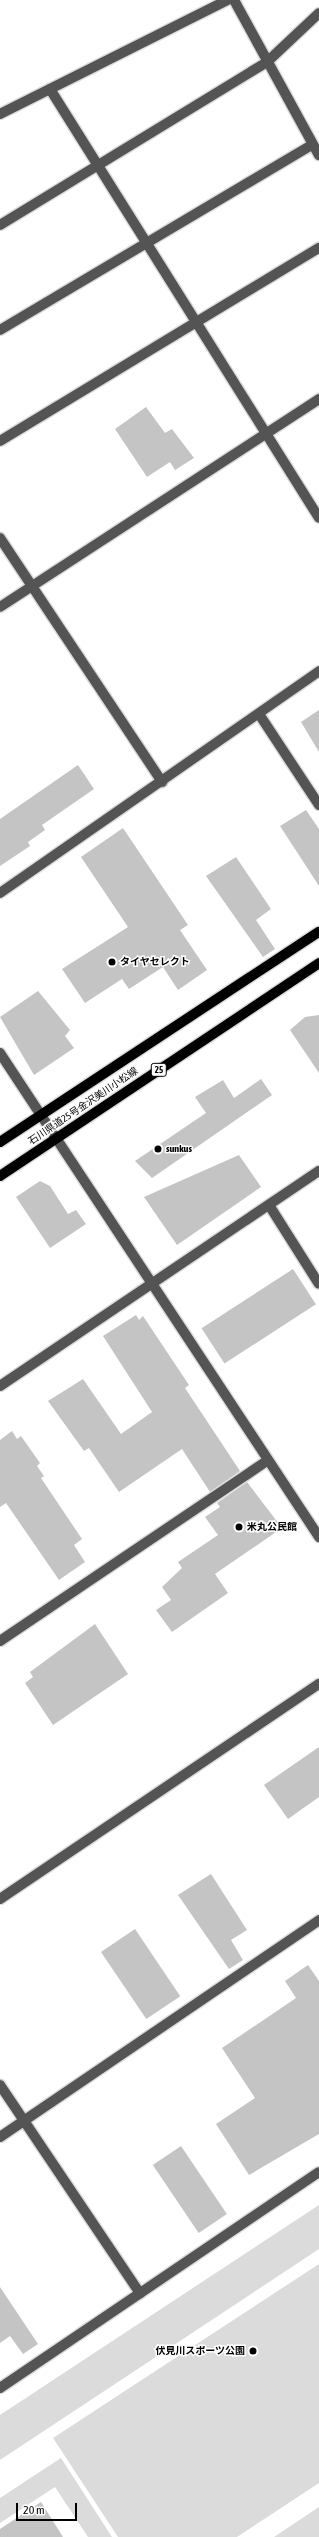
<!DOCTYPE html>
<html>
<head>
<meta charset="utf-8">
<style>
  body { margin:0 }
  #map { position:relative; width:319px; height:2537px; overflow:hidden; background:#fff; font-family:"Asap Condensed","Noto Sans JP",sans-serif }
  div>[style] { position:absolute }
  .green>* { inset:0; background:#dbdbdb }
  .building>* { inset:0; background:#c4c4c4; transform-origin:0 0 }
  .roads { filter:drop-shadow(1px 0 #dbdbdb) drop-shadow(-1px 0 #dbdbdb) drop-shadow(0 1px #dbdbdb) drop-shadow(0 -1px #dbdbdb) }
  .minor>* { height:10px; margin:-5px; padding:0 5px; transform-origin:5px; border-radius:5px; background:#545454 }
  .major>* { height:10px; margin:-5px; padding:0 5px; transform-origin:5px; border-radius:5px; background:#000 }
  .dots>* { width:11px; height:11px; translate:-50% -50%; box-sizing:border-box; border:2px solid #fff; border-radius:50% }
  span { translate:-50% -50%; white-space:nowrap; text-align:center; line-height:1.15; -webkit-text-stroke:3px #fff; paint-order:stroke }
  .shield-label span { padding:1px 3px; background:#fff; border:1px solid; border-radius:3px; -webkit-text-stroke-width:0 }
  .shield-label { font-size:9px; color:#000; font-weight:700 }
  .poi-label { font-size:10px; color:#000; font-weight:700 }
  .left { translate:0 -50%; text-align:left }
  .right { translate:-100% -50%; text-align:right }
  .street-label { font-size:10px; color:#000 }
  .scale { position:absolute; left:16px; top:2503px; width:61px; height:18px; box-sizing:border-box; border:2px solid #000; border-top:0; padding-left:5px; font-size:12px; line-height:14px; white-space:nowrap; color:#000; -webkit-text-stroke:3px #fff; paint-order:stroke }
</style>
</head>
<body>
<div id="map">
  <div class="green">
    <i style="clip-path:polygon(319px 2205px,319px 2249px,0 2460px,0 2415px)"></i>
    <i style="clip-path:polygon(319px 2264px,319px 2483px,237px 2537px,118px 2537px,53px 2438px)"></i>
    <i style="clip-path:polygon(61px 2458px,112px 2537px,88px 2537px,55px 2487px,0 2523px,0 2498px)"></i>
    <i style="clip-path:polygon(319px 2507px,319px 2537px,274px 2537px)"></i>
  </div>
  <div class="building">
    <i style="clip-path:polygon(146px 407px,165px 433px,172px 429px,194px 458px,175px 470px,170px 462px,147px 477px,115px 429px)"></i>
    <i style="clip-path:polygon(319px 710px,319px 752px,301px 722px)"></i>
    <i style="clip-path:polygon(78px 765px,94px 789px,42px 825px,45px 830px,28px 842px,30px 846px,0 866px,0 819px)"></i>
    <i style="clip-path:polygon(306px 810px,319px 829px,319px 886px,280px 826px)"></i>
    <i style="clip-path:polygon(123px 828px,188px 925px,180px 930px,207px 970px,178px 990px,163px 967px,129px 989px,122px 979px,85px 1003px,62px 969px,128px 927px,81px 857px)"></i>
    <i style="clip-path:polygon(236px 857px,271px 909px,256px 920px,275px 949px,263px 957px,206px 876px)"></i>
    <i style="clip-path:polygon(38px 991px,70px 1030px,65px 1036px,74px 1048px,34px 1075px,0 1017px)"></i>
    <i style="clip-path:polygon(319px 1015px,319px 1073px,290px 1030px,305px 1017px)"></i>
    <i style="clip-path:polygon(261px 1079px,272px 1095px,152px 1178px,135px 1161px,206px 1113px,195px 1097px,223px 1080px,234px 1098px)"></i>
    <i style="clip-path:polygon(239px 1155px,261px 1187px,177px 1245px,144px 1197px)"></i>
    <i style="clip-path:polygon(40px 1181px,50px 1186px,68px 1214px,76px 1210px,86px 1224px,50px 1248px,16px 1197px)"></i>
    <i style="left:293px;top:1269px;width:42px;height:109px;rotate:57deg"></i>
    <i style="clip-path:polygon(136px 1315px,139px 1320px,143px 1316px,189px 1385px,185px 1388px,240px 1471px,210px 1492px,182px 1449px,119px 1492px,89px 1448px,84px 1451px,48px 1401px,83px 1379px,121px 1434px,152px 1412px,103px 1336px)"></i>
    <i style="clip-path:polygon(12px 1431px,17px 1439px,21px 1436px,40px 1463px,37px 1466px,44px 1476px,41px 1478px,82px 1539px,74px 1545px,85px 1562px,59px 1580px,6px 1503px,0 1507px,0 1440px)"></i>
    <i style="clip-path:polygon(247px 1482px,282px 1528px,215px 1574px,228px 1593px,172px 1632px,156px 1610px,171px 1600px,162px 1587px,182px 1568px,178px 1562px,218px 1535px,205px 1517px,220px 1507px,217px 1503px)"></i>
    <i style="clip-path:polygon(95px 1624px,128px 1674px,53px 1725px,25px 1683px,33px 1677px,30px 1672px)"></i>
    <i style="clip-path:polygon(319px 1747px,319px 1797px,288px 1819px,264px 1785px)"></i>
    <i style="clip-path:polygon(211px 1874px,247px 1930px,231px 1940px,243px 1960px,229px 1969px,178px 1895px)"></i>
    <i style="left:135px;top:1929px;width:81px;height:41px;rotate:56deg"></i>
    <i style="clip-path:polygon(308px 1965px,319px 1981px,319px 2134px,249px 2175px,216px 2124px,255px 2098px,222px 2048px,296px 1998px,285px 1981px)"></i>
    <i style="left:181px;top:2146px;width:82px;height:34px;rotate:56deg"></i>
    <i style="clip-path:polygon(0 2287px,38px 2344px,23px 2354px,10px 2336px,0 2343px)"></i>
    <i style="clip-path:polygon(41px 2502px,63px 2537px,0 2537px,0 2529px)"></i>
  </div>
  <div class="roads">
    <div class="minor">
      <i style="left:234px;top:0;width:177px;rotate:61.3deg"></i>
      <i style="left:50px;top:89px;width:506px;rotate:57.91deg"></i>
      <i style="left:0;top:114px;width:255px;rotate:-26.6deg"></i>
      <i style="left:0;top:225px;width:313px;rotate:-31.4deg"></i>
      <i style="left:267px;top:62px;width:71px;rotate:-43.3deg"></i>
      <i style="left:0;top:330px;width:362px;rotate:-30.7deg"></i>
      <i style="left:0;top:441px;width:373px;rotate:-31.2deg"></i>
      <i style="left:0;top:538px;width:293px;rotate:56.4deg"></i>
      <i style="left:0;top:607px;width:381px;rotate:-33.1deg"></i>
      <i style="left:259px;top:714px;width:109px;rotate:56.6deg"></i>
      <i style="left:0;top:893px;width:389px;rotate:-34.8deg"></i>
      <i style="left:0;top:1053px;width:580px;rotate:56.61deg"></i>
      <i style="left:269px;top:1205px;width:93px;rotate:57.7deg"></i>
      <i style="left:0;top:1386px;width:385px;rotate:-34deg"></i>
      <i style="left:0;top:1641px;width:322px;rotate:-34deg"></i>
      <i style="left:0;top:1899px;width:385px;rotate:-34deg"></i>
      <i style="left:0;top:2085px;width:251px;rotate:56.1deg"></i>
      <i style="left:0;top:2137px;width:386px;rotate:-34.2deg"></i>
      <i style="left:0;top:2388px;width:385px;rotate:-34.1deg"></i>
    </div>
    <div class="major">
      <i style="left:0;top:1142px;width:382px;rotate:-33.4deg"></i>
      <i style="left:0;top:1176px;width:384px;rotate:-33.7deg"></i>
    </div>
  </div>
  <div class="dots">
    <i style="left:112px;top:962px;background:#000"></i>
    <i style="left:158px;top:1149px;background:#000"></i>
    <i style="left:239px;top:1527px;background:#000"></i>
    <i style="left:253px;top:2351px;background:#000"></i>
  </div>
  <div class="shield-label">
    <span style="left:159px;top:1070px">25</span>
  </div>
  <div class="poi-label">
    <span class="left" style="left:120px;top:962px">タイヤセレクト</span>
    <span class="left" style="left:166px;top:1149px">sunkus</span>
    <span class="left" style="left:247px;top:1527px">米丸公民館</span>
    <span class="right" style="left:245px;top:2351px">伏見川スポーツ公園</span>
  </div>
  <div class="street-label">
    <span style="left:83px;top:1106px;rotate:-34deg">石川県道25号金沢美川小松線</span>
  </div>
  <div class="scale">20 m</div>
</div>
</body>
</html>
